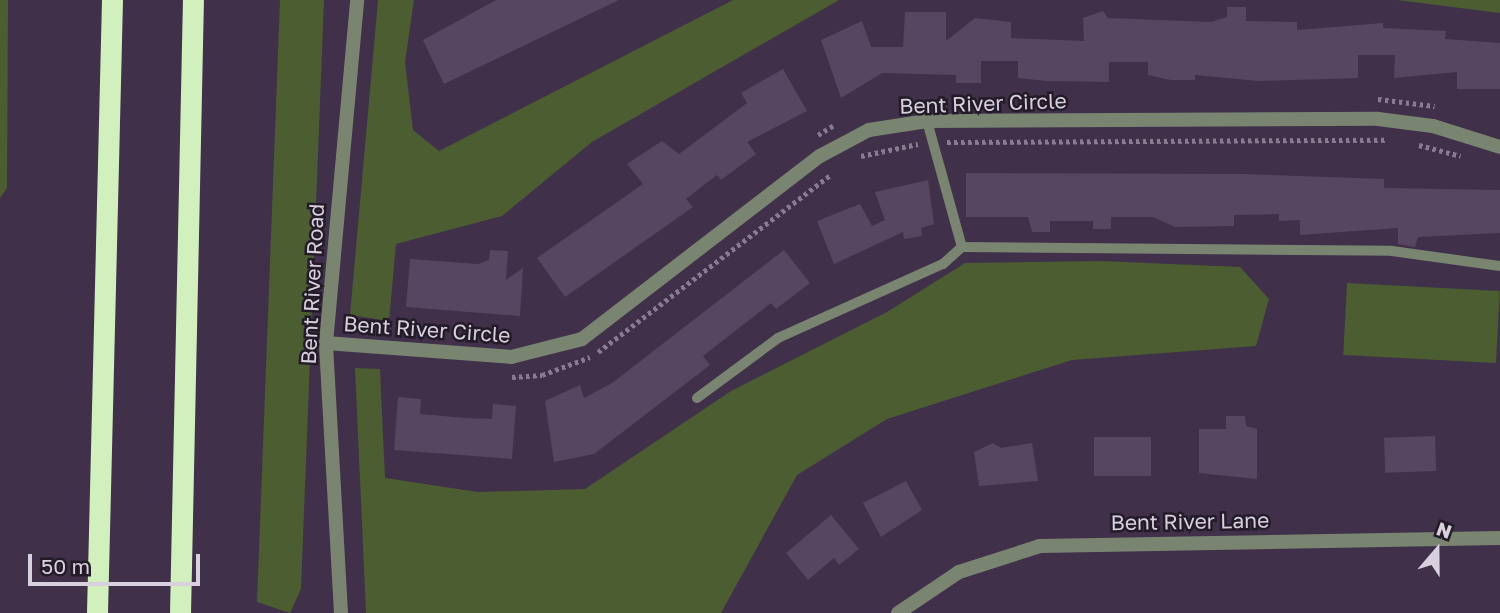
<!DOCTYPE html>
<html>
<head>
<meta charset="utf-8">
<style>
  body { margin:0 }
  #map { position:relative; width:1500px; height:613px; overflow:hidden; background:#40304a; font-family:"Golos Text",sans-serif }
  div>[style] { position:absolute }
  .green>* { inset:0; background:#4b5d31; transform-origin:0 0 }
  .building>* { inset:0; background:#574662; transform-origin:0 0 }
  .path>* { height:4.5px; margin-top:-2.25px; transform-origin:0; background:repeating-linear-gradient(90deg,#897c91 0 3.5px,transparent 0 7px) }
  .service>* { height:10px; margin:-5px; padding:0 5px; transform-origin:5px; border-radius:5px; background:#798571 }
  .minor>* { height:14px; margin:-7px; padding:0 7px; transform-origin:7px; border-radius:7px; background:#798571 }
  .motorway>* { height:21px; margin:-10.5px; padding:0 10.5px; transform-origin:10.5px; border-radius:10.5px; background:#d2f0be }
  span { translate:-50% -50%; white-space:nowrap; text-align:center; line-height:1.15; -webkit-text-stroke:5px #231c28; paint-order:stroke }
  .street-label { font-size:21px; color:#d8cfdf }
  .north { position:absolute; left:1402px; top:515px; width:70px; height:70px; -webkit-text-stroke:5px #231c28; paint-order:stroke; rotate:20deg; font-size:19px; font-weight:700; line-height:28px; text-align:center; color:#d8cfdf }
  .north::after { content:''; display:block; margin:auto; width:24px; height:32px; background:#d8cfdf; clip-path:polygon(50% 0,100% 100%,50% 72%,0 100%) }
  .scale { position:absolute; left:28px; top:554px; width:172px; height:32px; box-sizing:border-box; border:4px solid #d8cfdf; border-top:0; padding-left:9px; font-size:21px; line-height:24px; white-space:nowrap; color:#d8cfdf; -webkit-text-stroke:5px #231c28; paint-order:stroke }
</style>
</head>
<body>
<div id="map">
  <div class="green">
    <i style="clip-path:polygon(0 0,8px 0,7px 188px,0 198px)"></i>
    <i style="clip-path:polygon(280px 0,324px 0,301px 589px,290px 613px,257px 602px)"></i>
    <i style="clip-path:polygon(378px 0,414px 0,405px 62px,413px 130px,439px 151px,733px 0,839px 0,592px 142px,502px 216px,396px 244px,389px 321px,350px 315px)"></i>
    <i style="clip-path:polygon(1397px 0,1500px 0,1500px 13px)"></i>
    <i style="clip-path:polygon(1100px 261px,1240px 267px,1269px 299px,1256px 346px,1072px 360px,887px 419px,797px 475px,721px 613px,366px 613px,355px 368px,380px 369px,385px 478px,478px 492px,585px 489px,731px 391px,887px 312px,965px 263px)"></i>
    <i style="left:1347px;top:283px;width:153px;height:72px;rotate:3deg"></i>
  </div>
  <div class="building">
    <i style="clip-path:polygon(496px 0,619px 0,444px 84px,423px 40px)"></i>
    <i style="clip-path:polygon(1227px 7px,1246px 7px,1246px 21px,1297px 22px,1297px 30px,1383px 23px,1383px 28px,1446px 31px,1445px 39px,1500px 43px,1500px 89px,1457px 89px,1457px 72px,1394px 78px,1395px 55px,1358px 55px,1358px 78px,1258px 81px,1195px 75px,1195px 80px,1171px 80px,1148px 75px,1148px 62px,1109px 62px,1109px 82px,1047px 81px,1018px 78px,1018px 61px,981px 61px,981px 83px,956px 83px,956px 75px,882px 73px,841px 98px,821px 40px,862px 21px,871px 47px,903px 47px,905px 12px,946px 12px,946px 41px,975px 18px,1011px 22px,1011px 38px,1084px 41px,1083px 18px,1103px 11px,1108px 18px,1211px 22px,1227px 17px)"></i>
    <i style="clip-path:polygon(783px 69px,807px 111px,747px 142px,756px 154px,721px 180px,717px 175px,686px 199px,693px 207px,565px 297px,537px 258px,643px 184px,627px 164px,662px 141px,679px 154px,747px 103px,741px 93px)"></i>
    <i style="clip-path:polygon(966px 173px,1245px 174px,1384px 179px,1384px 188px,1500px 190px,1500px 233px,1418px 237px,1415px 247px,1398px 244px,1398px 228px,1300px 235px,1300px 220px,1279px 221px,1279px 214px,1234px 215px,1234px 226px,1175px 227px,1153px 217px,1111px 217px,1111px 229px,1093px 229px,1093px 221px,1050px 221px,1050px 232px,1032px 232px,1028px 217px,966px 217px)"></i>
    <i style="clip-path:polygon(928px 180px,934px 224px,921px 228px,922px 236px,904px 239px,903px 232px,834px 264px,817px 221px,860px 204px,872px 226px,885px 220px,875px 192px)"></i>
    <i style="clip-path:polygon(490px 250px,508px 251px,506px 280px,523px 268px,520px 316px,406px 307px,410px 259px,478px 264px,489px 260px)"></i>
    <i style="clip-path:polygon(784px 250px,810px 283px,776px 309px,771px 303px,703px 356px,710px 365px,594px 454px,554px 462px,545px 401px,580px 385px,584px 398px,612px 383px)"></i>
    <i style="clip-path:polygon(398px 397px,421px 399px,420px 414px,466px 418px,492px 419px,493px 404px,516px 406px,512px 459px,394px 450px)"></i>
    <i style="clip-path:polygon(1226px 416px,1245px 416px,1246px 426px,1257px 429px,1257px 479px,1199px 473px,1199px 429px,1226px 429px)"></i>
    <i style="left:1435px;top:436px;width:35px;height:51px;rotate:88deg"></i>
    <i style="left:1151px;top:437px;width:39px;height:57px;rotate:90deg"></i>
    <i style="clip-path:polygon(993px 443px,1001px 448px,1032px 443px,1038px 481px,979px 486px,974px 452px)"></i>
    <i style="clip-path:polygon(906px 481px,922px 510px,881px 537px,863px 503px)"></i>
    <i style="clip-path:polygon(831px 515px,859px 549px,839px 565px,834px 558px,808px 580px,786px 553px)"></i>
  </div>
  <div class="path">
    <i style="left:1378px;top:99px;width:57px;rotate:7deg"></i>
    <i style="left:818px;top:135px;width:19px;rotate:-32deg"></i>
    <i style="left:947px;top:142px;width:439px;rotate:-0.3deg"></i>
    <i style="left:1419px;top:145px;width:43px;rotate:14.7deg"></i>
    <i style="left:861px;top:156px;width:58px;rotate:-11.9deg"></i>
    <i style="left:598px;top:352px;width:292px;rotate:-37.3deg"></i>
    <i style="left:512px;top:377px;width:30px;rotate:-4deg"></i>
    <i style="left:542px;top:375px;width:51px;rotate:-20.6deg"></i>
  </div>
  <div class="service">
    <i style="left:927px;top:121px;width:131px;rotate:74.5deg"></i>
    <i style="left:697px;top:398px;width:101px;rotate:-36.5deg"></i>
    <i style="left:778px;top:338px;width:181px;rotate:-24.2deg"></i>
    <i style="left:943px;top:264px;width:25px;rotate:-42deg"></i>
    <i style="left:962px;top:247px;width:430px;rotate:0.5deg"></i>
    <i style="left:1392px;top:251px;width:109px;rotate:7.9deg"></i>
  </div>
  <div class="minor">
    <i style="left:326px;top:343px;width:186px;rotate:4.3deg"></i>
    <i style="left:511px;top:357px;width:73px;rotate:-14.2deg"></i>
    <i style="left:582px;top:339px;width:300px;rotate:-37.6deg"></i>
    <i style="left:820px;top:156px;width:55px;rotate:-28deg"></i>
    <i style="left:869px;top:130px;width:59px;rotate:-8.8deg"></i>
    <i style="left:927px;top:121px;width:451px;rotate:-0.3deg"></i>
    <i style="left:1378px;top:119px;width:55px;rotate:7.3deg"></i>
    <i style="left:1433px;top:126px;width:70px;rotate:17.4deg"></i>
    <i style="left:341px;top:613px;width:270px;rotate:-93.2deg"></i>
    <i style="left:326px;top:343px;width:344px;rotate:-84.8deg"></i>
    <i style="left:898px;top:613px;width:73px;rotate:-33.9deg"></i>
    <i style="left:959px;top:572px;width:85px;rotate:-17.8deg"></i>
    <i style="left:1040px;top:546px;width:460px;rotate:-1deg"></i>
  </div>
  <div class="motorway">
    <i style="left:97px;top:613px;width:613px;rotate:-88.6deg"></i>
    <i style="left:180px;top:613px;width:613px;rotate:-88.79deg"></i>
  </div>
  <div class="street-label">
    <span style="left:983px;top:103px;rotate:-2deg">Bent River Circle</span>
    <span style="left:312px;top:284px;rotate:-87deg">Bent River Road</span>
    <span style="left:427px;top:329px;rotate:4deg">Bent River Circle</span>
    <span style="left:1190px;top:521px;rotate:-1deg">Bent River Lane</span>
  </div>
  <div class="north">N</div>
  <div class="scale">50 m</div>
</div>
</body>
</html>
